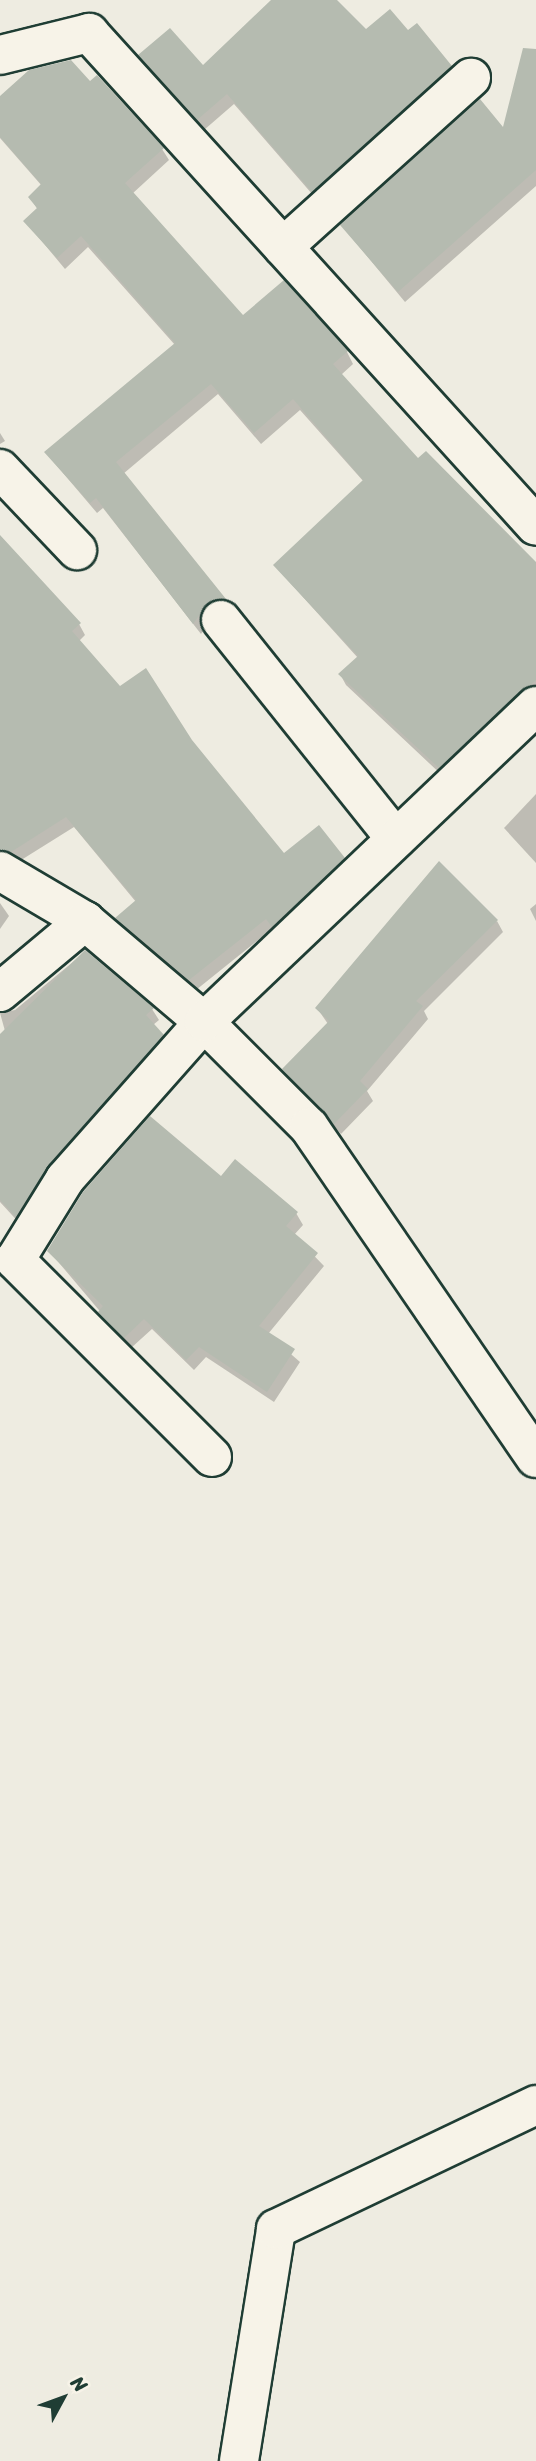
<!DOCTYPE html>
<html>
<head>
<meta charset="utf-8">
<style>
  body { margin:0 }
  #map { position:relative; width:536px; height:2461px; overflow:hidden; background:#eeece1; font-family:Sriracha,sans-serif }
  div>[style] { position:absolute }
  .shadow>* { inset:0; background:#0003 }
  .building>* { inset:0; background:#b5bbb0 }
  .roads { filter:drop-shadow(2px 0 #1f3d34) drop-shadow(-2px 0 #1f3d34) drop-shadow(0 2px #1f3d34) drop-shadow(0 -2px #1f3d34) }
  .minor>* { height:38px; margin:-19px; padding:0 19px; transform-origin:19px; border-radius:19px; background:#f7f3e8 }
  span { translate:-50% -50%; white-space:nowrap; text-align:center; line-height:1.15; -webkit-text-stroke:7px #f7f3e8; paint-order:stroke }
  .north { position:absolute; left:28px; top:2363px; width:70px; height:70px; -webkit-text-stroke:5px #f7f3e8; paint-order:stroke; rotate:49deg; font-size:19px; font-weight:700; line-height:28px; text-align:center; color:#1f3d34 }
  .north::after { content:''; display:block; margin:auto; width:24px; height:32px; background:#1f3d34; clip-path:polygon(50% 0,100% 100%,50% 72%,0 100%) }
</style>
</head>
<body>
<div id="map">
  <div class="shadow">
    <i style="clip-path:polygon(274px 0,335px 0,365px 32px,451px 66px,457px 78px,319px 202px,234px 104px,204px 130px,141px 55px,203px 68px)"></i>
    <i style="clip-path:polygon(536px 68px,536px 186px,405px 302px,342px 226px,504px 131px)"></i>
    <i style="clip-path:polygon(90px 84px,162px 149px,169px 160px,132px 194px,242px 318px,347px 352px,353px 364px,341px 375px,418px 461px,536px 565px,536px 688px,446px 779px,346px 685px,340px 674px,358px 658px,275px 566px,364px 482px,300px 410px,261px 444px,218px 394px,123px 474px,231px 611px,214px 614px,201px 634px,103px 508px,97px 513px,46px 453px,175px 345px,88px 247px,65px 269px,25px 221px,38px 210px,30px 197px,42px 186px,0 138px,0 98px)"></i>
    <i style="clip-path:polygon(0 433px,5px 441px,0 444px)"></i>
    <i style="clip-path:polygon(0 537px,79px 624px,85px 635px,79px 641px,120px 689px,191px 741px,283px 855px,343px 859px,350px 870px,280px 936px,273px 928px,196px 990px,124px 929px,117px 918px,136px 902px,74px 827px,18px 862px,0 848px)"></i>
    <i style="clip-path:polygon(536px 794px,536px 863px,504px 828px)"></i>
    <i style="clip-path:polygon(0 903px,9px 916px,0 929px)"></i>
    <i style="clip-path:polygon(536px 904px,536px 921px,530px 909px)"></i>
    <i style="clip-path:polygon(497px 921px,503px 932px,424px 1011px,428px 1019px,367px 1091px,373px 1101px,341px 1134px,284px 1070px,328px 1024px,317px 1008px)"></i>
    <i style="clip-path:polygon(85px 952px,152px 1009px,159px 1020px,153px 1025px,169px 1047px,23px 1227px,0 1202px,0 1036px,5px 1031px,0 1013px,15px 1010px)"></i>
    <i style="clip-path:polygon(222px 1179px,296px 1213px,303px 1225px,294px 1235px,324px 1266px,268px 1334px,300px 1362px,274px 1402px,206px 1357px,194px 1370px,152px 1329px,131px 1348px,49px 1251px)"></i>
  </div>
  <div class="building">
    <i style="clip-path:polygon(271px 0,337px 0,366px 29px,390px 9px,408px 30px,417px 23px,452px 66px,312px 192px,227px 94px,197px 120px,138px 55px,170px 28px,203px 65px)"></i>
    <i style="clip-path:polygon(523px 48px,536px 49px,536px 170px,398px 292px,340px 225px,480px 99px,503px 127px)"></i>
    <i style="clip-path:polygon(71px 60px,90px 81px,97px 75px,164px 148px,125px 183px,243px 315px,284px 280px,348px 351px,333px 364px,418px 458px,426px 451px,536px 562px,536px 680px,439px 768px,338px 674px,358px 656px,273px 565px,363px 480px,293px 399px,254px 433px,211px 384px,116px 462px,226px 599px,208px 603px,193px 624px,96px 498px,90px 503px,44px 452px,175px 343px,81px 236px,57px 258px,23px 221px,37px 208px,28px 197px,41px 184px,0 137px,0 96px,29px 70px)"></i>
    <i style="clip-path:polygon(0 535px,81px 623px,72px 631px,120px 686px,146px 668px,192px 740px,284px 853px,319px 825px,345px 858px,272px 927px,266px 919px,189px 980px,115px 918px,136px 900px,66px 817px,11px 852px,0 849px)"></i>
    <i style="clip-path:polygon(439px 861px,498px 920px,416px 1001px,423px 1006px,360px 1081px,368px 1089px,334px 1124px,282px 1069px,329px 1021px,315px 1008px)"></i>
    <i style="clip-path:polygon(85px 950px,154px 1008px,146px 1015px,164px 1035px,49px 1165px,16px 1217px,0 1200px,0 1034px)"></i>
    <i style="clip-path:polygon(150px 1116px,221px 1176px,235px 1159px,298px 1212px,286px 1226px,318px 1253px,259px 1326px,295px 1349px,267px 1392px,199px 1347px,186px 1360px,144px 1319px,124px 1338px,98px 1312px,103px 1306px,47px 1251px,83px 1192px)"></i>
  </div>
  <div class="roads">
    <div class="minor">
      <i style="left:0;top:55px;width:92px;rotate:-13.9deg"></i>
      <i style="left:89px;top:33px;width:665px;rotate:47.8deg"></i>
      <i style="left:283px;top:247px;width:253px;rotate:-42deg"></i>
      <i style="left:0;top:469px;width:112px;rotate:46.5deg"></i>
      <i style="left:221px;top:620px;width:280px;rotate:51.4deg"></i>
      <i style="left:0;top:871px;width:99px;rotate:30.5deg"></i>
      <i style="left:85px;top:921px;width:156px;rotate:40.3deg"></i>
      <i style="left:204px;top:1022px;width:148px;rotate:45deg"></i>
      <i style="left:309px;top:1127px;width:401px;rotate:55.6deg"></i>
      <i style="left:0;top:992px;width:111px;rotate:-39.9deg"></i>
      <i style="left:212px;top:1457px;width:279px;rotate:-135deg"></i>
      <i style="left:15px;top:1260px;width:95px;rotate:-58.3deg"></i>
      <i style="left:65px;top:1179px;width:210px;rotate:-48.5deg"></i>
      <i style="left:204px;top:1022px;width:458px;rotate:-43.6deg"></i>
      <i style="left:239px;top:2461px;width:235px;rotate:-80.9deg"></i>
      <i style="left:276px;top:2229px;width:288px;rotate:-25.5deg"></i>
    </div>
  </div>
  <div class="north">N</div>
</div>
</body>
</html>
